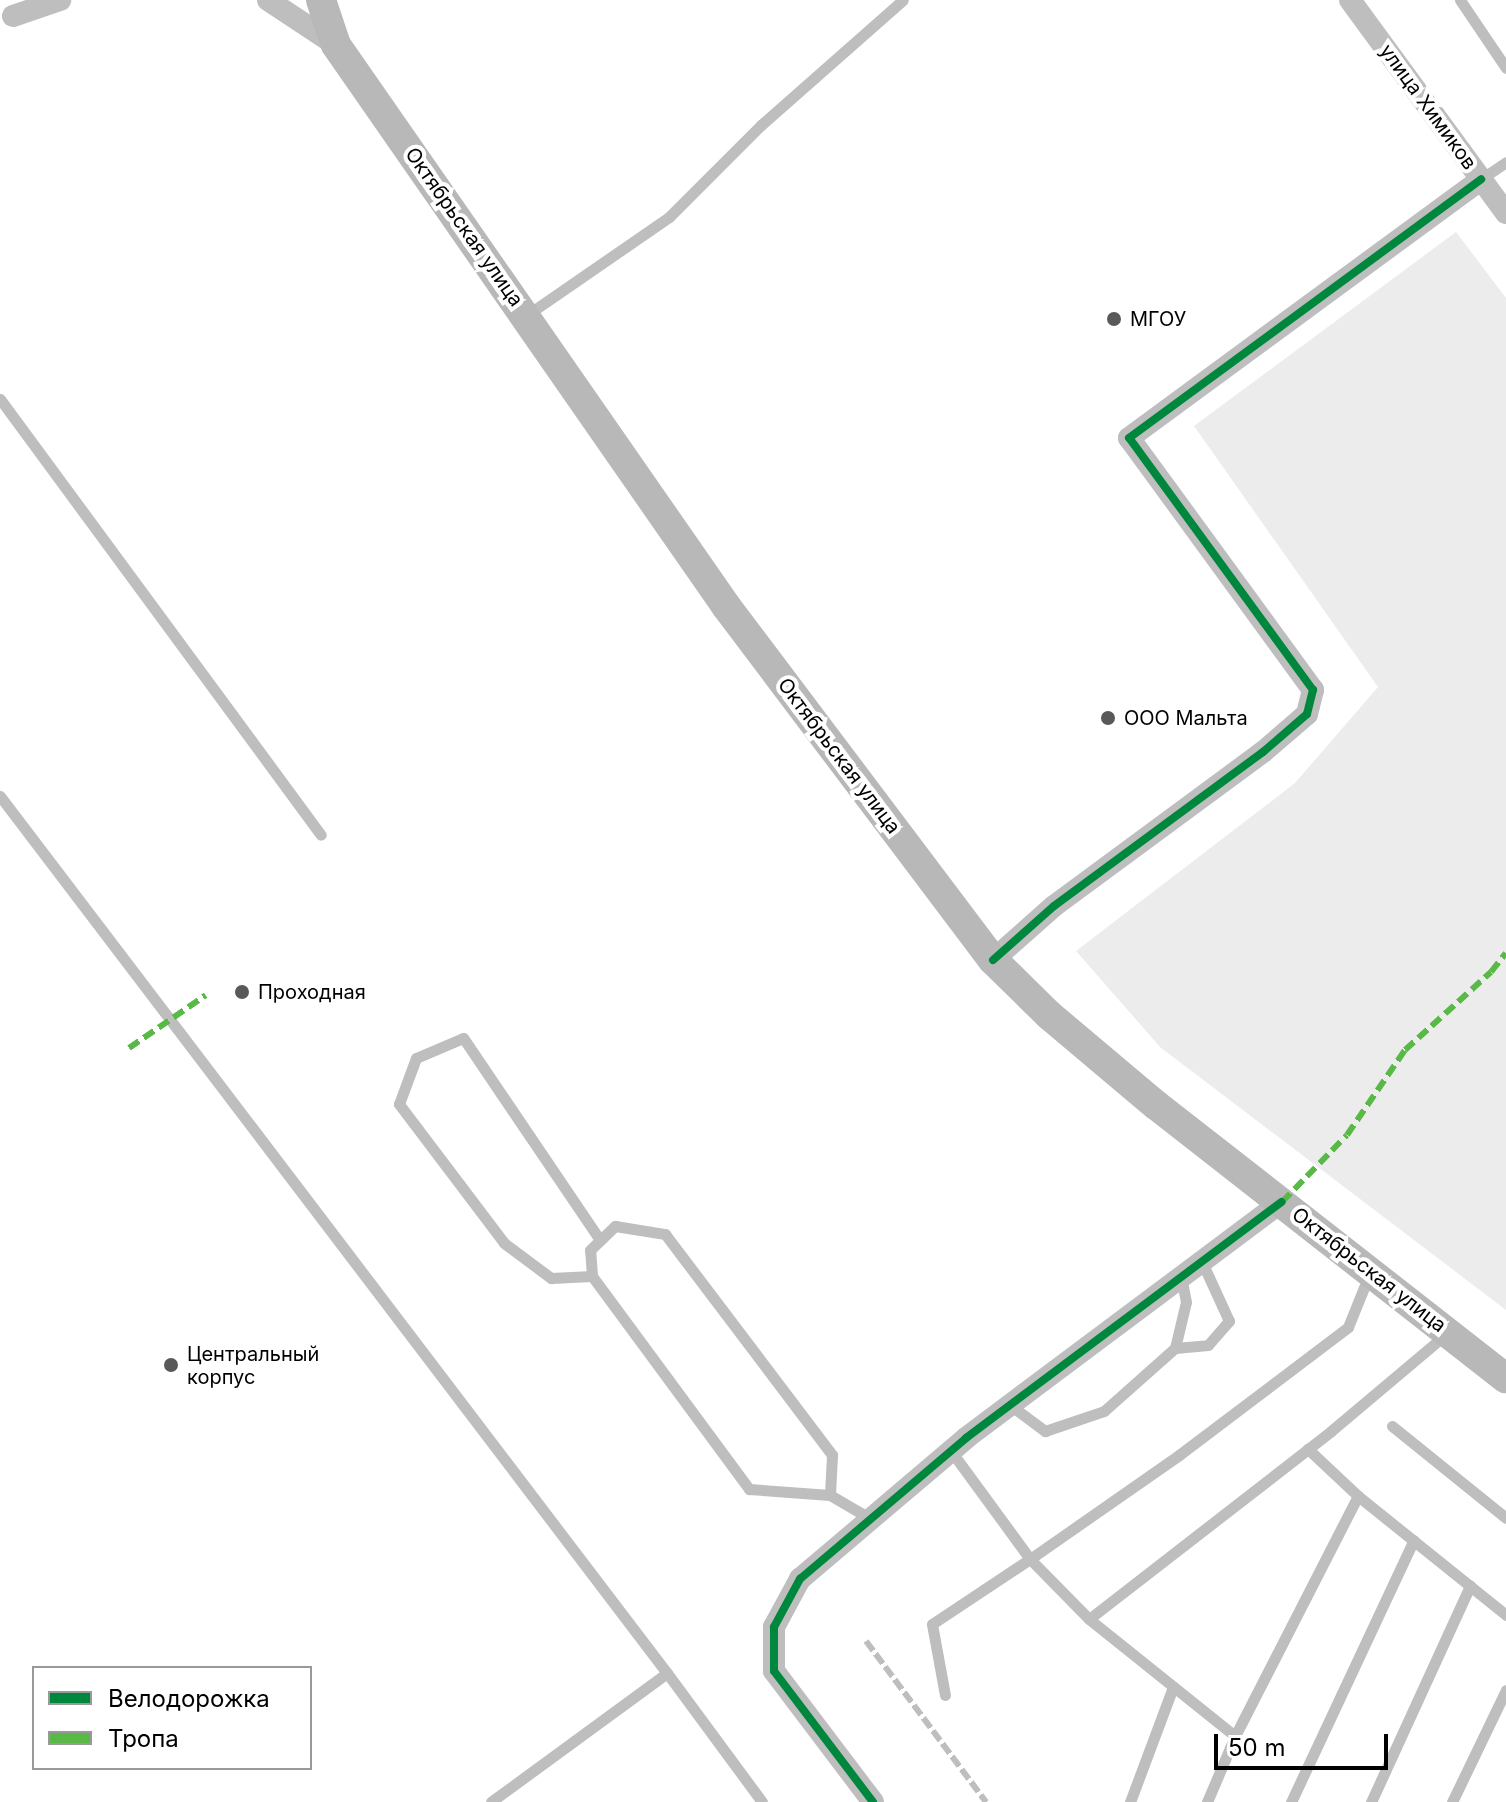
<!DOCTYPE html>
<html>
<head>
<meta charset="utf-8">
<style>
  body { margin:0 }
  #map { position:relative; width:1506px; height:1802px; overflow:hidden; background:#fff; font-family:Inter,sans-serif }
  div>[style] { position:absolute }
  .green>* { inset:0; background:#ececec }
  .lane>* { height:11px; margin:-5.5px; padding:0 5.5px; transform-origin:5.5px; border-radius:5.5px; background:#bebebe }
  .street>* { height:22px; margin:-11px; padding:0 11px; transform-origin:11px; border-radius:11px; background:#bebebe }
  .secondary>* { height:30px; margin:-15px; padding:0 15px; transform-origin:15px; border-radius:15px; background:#b8b8b8 }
  .rail>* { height:6px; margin-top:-3px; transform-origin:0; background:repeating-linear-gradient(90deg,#bebebe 0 12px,transparent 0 16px) }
  .quiet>* { height:6px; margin-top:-3px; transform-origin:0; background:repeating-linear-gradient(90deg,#58b947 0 12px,transparent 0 18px) }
  .cycleway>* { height:8px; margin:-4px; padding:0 4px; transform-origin:4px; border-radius:4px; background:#00873e }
  .dots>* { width:22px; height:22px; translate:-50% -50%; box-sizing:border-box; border:4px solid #fff; border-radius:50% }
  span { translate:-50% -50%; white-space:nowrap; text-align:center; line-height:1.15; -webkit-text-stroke:8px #fff; paint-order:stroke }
  .street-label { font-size:20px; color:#000 }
  .poi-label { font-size:20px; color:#000 }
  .left { translate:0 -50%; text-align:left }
  .legend { position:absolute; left:32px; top:1666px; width:280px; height:104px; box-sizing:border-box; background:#fff; border:2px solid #999; margin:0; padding:10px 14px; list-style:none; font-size:24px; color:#000 }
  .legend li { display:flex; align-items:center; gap:16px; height:40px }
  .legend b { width:40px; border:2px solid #999 }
  .scale { position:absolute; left:1214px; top:1734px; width:174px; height:36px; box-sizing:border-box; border:4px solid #000; border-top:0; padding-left:10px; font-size:24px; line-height:28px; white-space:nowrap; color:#000; -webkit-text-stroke:6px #fff; paint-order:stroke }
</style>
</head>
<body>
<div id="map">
  <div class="green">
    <i style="clip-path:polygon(1456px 232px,1506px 298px,1506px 1310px,1160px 1047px,1076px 951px,1295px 783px,1378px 687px,1194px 426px)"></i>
  </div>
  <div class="lane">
    <i style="left:1460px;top:0;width:82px;rotate:55.9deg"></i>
    <i style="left:1481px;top:179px;width:30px;rotate:-34deg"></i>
    <i style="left:527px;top:315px;width:173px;rotate:-34.6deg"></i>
    <i style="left:669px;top:217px;width:130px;rotate:-45deg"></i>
    <i style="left:761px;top:125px;width:189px;rotate:-41.4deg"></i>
    <i style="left:0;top:399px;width:541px;rotate:53.64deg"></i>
    <i style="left:0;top:796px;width:1102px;rotate:52.75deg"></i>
    <i style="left:667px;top:1673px;width:218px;rotate:143.8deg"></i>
    <i style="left:600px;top:1240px;width:244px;rotate:-124.1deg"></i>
    <i style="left:463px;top:1038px;width:51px;rotate:156.9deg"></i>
    <i style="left:416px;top:1058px;width:49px;rotate:110.3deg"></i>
    <i style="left:399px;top:1104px;width:174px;rotate:52.9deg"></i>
    <i style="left:504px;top:1243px;width:59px;rotate:36.7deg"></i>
    <i style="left:551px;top:1278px;width:41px;rotate:-2.8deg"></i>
    <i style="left:592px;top:1276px;width:265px;rotate:53.6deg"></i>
    <i style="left:749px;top:1489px;width:81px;rotate:4.2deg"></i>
    <i style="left:830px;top:1495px;width:48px;rotate:30.3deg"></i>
    <i style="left:592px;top:1276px;width:26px;rotate:-94deg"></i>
    <i style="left:590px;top:1250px;width:35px;rotate:-44deg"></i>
    <i style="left:615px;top:1226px;width:51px;rotate:9.1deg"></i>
    <i style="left:665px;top:1234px;width:277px;rotate:52.9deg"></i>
    <i style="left:832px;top:1455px;width:40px;rotate:92.9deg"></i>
    <i style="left:1175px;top:1348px;width:33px;rotate:-5deg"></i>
    <i style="left:1208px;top:1345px;width:32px;rotate:-49deg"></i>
    <i style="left:1229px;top:1321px;width:65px;rotate:-114.6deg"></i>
    <i style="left:1010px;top:1405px;width:44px;rotate:36.6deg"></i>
    <i style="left:1045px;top:1431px;width:62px;rotate:-18.7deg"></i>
    <i style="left:1104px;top:1411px;width:95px;rotate:-41.6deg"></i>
    <i style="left:1175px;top:1348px;width:47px;rotate:-76.6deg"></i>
    <i style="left:1186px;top:1302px;width:25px;rotate:-101deg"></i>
    <i style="left:1392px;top:1426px;width:146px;rotate:38.9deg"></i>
    <i style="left:951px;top:1451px;width:134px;rotate:53.8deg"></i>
    <i style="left:1030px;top:1559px;width:182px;rotate:-34.9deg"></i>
    <i style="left:1179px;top:1455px;width:212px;rotate:-37.1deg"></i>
    <i style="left:1348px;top:1327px;width:56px;rotate:-68deg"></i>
    <i style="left:1358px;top:1496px;width:190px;rotate:38.8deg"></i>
    <i style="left:1089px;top:1619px;width:187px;rotate:38.7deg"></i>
    <i style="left:1235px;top:1736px;width:270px;rotate:-62.9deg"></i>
    <i style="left:1358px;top:1496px;width:69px;rotate:-136.8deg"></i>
    <i style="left:667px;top:1673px;width:160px;rotate:53.6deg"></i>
    <i style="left:945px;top:1695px;width:72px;rotate:-100.4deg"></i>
    <i style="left:932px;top:1624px;width:118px;rotate:-33.6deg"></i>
    <i style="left:1030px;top:1559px;width:84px;rotate:45.5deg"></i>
    <i style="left:1089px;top:1619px;width:306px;rotate:-37.8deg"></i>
    <i style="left:1331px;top:1431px;width:150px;rotate:-40.1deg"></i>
    <i style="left:1130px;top:1802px;width:123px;rotate:-69.5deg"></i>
    <i style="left:1207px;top:1802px;width:72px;rotate:-67deg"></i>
    <i style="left:1291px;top:1802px;width:289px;rotate:-64.9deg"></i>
    <i style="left:1371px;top:1802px;width:238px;rotate:-65.4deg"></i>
    <i style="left:1452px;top:1802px;width:124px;rotate:-64.3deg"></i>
  </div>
  <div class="street">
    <i style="left:268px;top:0;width:82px;rotate:33.5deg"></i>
    <i style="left:1350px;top:0;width:264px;rotate:53.8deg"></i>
    <i style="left:13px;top:16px;width:50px;rotate:-18.8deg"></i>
    <i style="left:993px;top:960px;width:81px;rotate:-41.5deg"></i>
    <i style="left:1054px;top:906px;width:260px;rotate:-36.4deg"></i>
    <i style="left:1263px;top:752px;width:58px;rotate:-40.8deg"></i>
    <i style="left:1307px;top:714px;width:25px;rotate:-76deg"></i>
    <i style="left:1313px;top:690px;width:312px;rotate:-126.1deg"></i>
    <i style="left:1129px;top:438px;width:437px;rotate:-36.3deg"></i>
    <i style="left:873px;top:1802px;width:164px;rotate:-127.1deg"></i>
    <i style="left:774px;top:1671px;width:44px;rotate:-90deg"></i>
    <i style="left:774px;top:1627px;width:55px;rotate:-61.6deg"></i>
    <i style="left:800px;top:1579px;width:218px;rotate:-40.3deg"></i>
    <i style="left:966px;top:1438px;width:394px;rotate:-36.8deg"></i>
  </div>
  <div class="secondary">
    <i style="left:321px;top:0;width:47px;rotate:71.6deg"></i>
    <i style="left:336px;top:45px;width:683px;rotate:55.19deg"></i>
    <i style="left:726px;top:606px;width:443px;rotate:53deg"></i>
    <i style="left:993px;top:960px;width:78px;rotate:44.5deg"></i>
    <i style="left:1049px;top:1015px;width:140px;rotate:40.1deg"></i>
    <i style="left:1156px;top:1105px;width:444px;rotate:38deg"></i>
  </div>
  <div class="rail">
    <i style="left:866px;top:1641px;width:201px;rotate:53.3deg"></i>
  </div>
  <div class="quiet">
    <i style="left:129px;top:1048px;width:93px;rotate:-34.5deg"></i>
    <i style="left:1282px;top:1202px;width:93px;rotate:-45.9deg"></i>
    <i style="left:1347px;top:1135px;width:103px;rotate:-55.7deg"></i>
    <i style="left:1405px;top:1050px;width:116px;rotate:-42.2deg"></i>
    <i style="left:1491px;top:972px;width:24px;rotate:-52deg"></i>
  </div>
  <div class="cycleway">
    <i style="left:993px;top:960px;width:81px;rotate:-41.5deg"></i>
    <i style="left:1054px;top:906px;width:260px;rotate:-36.4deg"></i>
    <i style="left:1263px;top:752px;width:58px;rotate:-40.8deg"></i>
    <i style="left:1307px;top:714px;width:25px;rotate:-76deg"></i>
    <i style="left:1313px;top:690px;width:312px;rotate:-126.1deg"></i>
    <i style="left:1129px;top:438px;width:437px;rotate:-36.3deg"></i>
    <i style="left:873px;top:1802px;width:164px;rotate:-127.1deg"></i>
    <i style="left:774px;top:1671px;width:44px;rotate:-90deg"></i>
    <i style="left:774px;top:1627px;width:55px;rotate:-61.6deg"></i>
    <i style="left:800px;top:1579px;width:218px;rotate:-40.3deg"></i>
    <i style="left:966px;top:1438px;width:394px;rotate:-36.8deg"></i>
  </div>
  <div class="dots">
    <i style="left:1114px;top:319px;background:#595959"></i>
    <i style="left:1108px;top:718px;background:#595959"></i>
    <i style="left:242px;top:992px;background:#595959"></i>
    <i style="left:171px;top:1365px;background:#595959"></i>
  </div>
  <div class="street-label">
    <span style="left:1428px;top:107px;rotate:54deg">улица Химиков</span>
    <span style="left:464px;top:227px;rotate:55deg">Октябрьская улица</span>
    <span style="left:839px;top:756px;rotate:53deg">Октябрьская улица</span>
    <span style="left:1369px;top:1270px;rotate:38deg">Октябрьская улица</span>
  </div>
  <div class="poi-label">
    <span class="left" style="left:1130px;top:319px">МГОУ</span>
    <span class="left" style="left:1124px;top:718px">ООО Мальта</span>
    <span class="left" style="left:258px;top:992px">Проходная</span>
    <span class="left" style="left:187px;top:1366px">Центральный<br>корпус</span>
  </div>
  <ul class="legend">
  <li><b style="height:10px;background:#00873e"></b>Велодорожка</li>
  <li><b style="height:10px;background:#58b947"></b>Тропа</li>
  </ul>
  <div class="scale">50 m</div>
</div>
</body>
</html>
